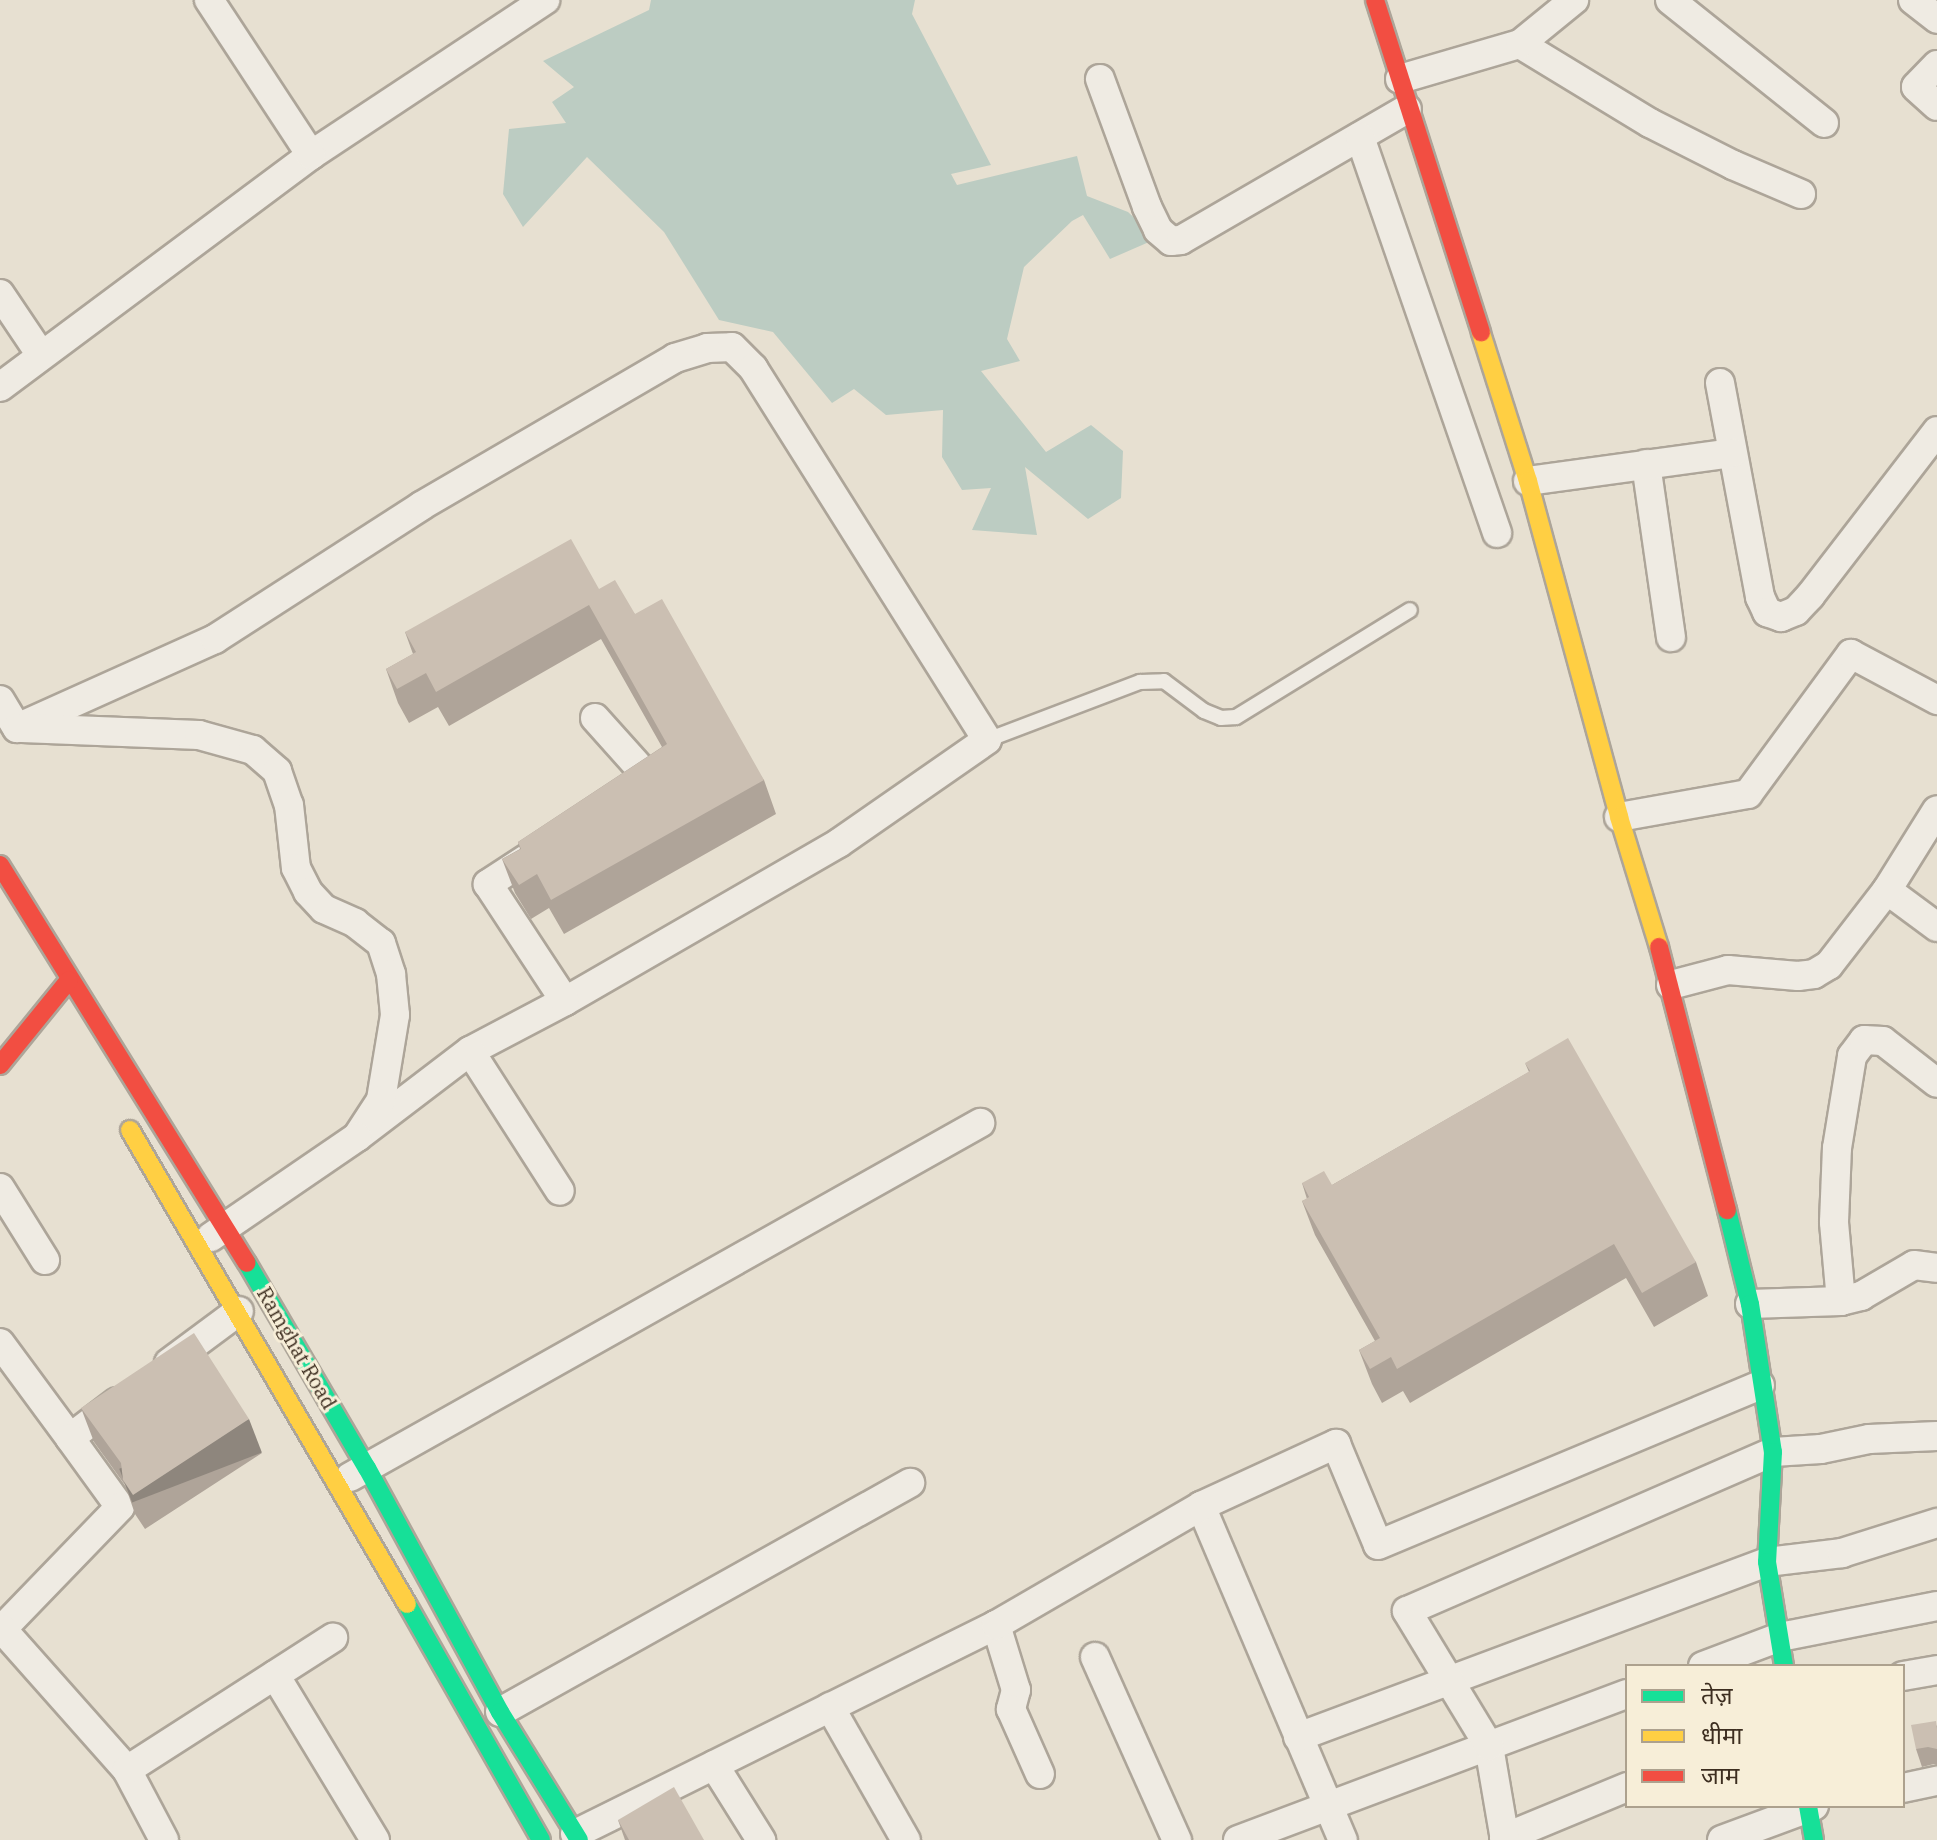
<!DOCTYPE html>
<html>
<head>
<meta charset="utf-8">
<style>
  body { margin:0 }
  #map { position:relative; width:1937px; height:1840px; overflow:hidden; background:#e7e0d1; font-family:"IBM Plex Serif","Noto Sans Devanagari",serif }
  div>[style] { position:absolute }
  .water>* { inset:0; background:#bcccc2 }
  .roads { filter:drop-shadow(2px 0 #ada599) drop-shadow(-2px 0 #ada599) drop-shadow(0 2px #ada599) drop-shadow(0 -2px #ada599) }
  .lane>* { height:14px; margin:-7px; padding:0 7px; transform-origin:7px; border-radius:7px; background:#efebe3 }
  .street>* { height:28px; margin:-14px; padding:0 14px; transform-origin:14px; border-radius:14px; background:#efebe3 }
  .fast>* { height:18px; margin:-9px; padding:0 9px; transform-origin:9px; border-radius:9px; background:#16e098 }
  .slow>* { height:18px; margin:-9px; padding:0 9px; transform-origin:9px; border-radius:9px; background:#ffcf43 }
  .jam>* { height:18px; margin:-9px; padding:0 9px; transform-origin:9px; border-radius:9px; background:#f24e42 }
  .wall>* { inset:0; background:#afa499 }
  .shaded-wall>* { inset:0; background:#8e867d; transform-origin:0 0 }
  .building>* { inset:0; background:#cbbfb2 }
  span { translate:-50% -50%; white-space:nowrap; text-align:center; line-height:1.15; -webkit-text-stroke:6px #f7eed8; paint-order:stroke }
  .street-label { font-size:20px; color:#3d2e20 }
  .legend { position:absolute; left:1625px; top:1664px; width:280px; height:144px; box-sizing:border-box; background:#f7eed8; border:2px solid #ada18e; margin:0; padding:10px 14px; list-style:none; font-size:24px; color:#3d2e20 }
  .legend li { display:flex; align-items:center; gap:16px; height:40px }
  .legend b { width:40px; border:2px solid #ada18e }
</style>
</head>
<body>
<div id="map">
  <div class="water">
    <i style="clip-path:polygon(651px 0,915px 0,912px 14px,991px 165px,951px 174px,957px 185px,1077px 156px,1087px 196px,1128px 212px,1140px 223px,1149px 242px,1110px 259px,1083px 215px,1072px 221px,1024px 267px,1007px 339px,1020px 361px,981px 371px,1046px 452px,1091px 425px,1123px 451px,1121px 498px,1088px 519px,1025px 467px,1037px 535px,972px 530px,991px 488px,962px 490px,942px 457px,943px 410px,886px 415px,854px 389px,832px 403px,773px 332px,719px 320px,664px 232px,587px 157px,523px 227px,503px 194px,509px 129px,566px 123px,552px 102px,574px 87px,543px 61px,649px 10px)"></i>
  </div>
  <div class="roads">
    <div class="lane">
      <i style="left:987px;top:740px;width:164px;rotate:-20.8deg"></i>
      <i style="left:1140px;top:682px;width:24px;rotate:-2deg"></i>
      <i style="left:1164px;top:681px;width:50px;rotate:36.9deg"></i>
      <i style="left:1204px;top:711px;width:18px;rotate:22deg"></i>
      <i style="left:1221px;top:718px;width:15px;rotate:-4deg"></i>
      <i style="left:1236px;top:717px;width:204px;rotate:-31.6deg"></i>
    </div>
    <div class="street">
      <i style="left:1670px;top:0;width:197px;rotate:38.6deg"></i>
      <i style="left:1913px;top:0;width:31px;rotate:38deg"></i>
      <i style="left:1520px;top:44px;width:152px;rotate:31.3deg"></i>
      <i style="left:1650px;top:123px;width:93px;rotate:26.8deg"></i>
      <i style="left:1733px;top:165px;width:74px;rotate:23.1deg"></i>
      <i style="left:1937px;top:65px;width:30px;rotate:134deg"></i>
      <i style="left:1916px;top:87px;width:28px;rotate:42deg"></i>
      <i style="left:1100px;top:79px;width:136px;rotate:69.8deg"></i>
      <i style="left:1147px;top:207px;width:25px;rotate:64deg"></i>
      <i style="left:1158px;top:230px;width:17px;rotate:40deg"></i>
      <i style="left:1171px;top:241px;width:10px;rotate:-6deg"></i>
      <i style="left:1181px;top:240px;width:261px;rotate:-30.1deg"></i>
      <i style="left:1400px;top:79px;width:125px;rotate:-16.3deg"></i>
      <i style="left:1520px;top:44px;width:70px;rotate:-39.2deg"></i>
      <i style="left:1360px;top:137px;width:419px;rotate:70.9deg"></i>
      <i style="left:311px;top:155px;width:281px;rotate:-33.5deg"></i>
      <i style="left:0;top:294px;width:73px;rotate:56.1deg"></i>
      <i style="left:1720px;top:383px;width:218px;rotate:79.4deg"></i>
      <i style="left:1760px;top:597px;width:17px;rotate:65deg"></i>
      <i style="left:1767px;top:612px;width:15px;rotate:20deg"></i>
      <i style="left:1781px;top:617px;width:16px;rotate:-22deg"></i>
      <i style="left:1796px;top:611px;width:21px;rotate:-47deg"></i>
      <i style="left:1810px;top:596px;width:208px;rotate:-52.4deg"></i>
      <i style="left:0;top:387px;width:388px;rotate:-36.7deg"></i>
      <i style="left:311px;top:155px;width:186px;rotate:-123.3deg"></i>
      <i style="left:1646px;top:464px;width:175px;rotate:81.8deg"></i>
      <i style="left:1528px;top:481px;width:206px;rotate:-7.8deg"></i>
      <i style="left:0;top:700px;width:33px;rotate:59deg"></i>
      <i style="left:17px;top:728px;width:217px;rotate:-24.2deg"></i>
      <i style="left:215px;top:639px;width:245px;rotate:-32.8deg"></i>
      <i style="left:421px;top:506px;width:294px;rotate:-30.2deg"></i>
      <i style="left:675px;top:358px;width:34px;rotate:-17deg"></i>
      <i style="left:707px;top:348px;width:25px;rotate:-2deg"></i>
      <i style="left:732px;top:347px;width:30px;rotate:45deg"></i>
      <i style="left:753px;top:368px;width:439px;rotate:57.8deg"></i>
      <i style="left:987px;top:740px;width:180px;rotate:145.2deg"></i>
      <i style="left:839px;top:843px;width:316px;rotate:150deg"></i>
      <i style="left:565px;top:1001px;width:107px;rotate:152.2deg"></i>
      <i style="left:470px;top:1051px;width:142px;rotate:142.7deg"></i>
      <i style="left:595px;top:718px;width:79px;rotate:48.1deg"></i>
      <i style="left:648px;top:777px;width:20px;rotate:147deg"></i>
      <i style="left:22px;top:728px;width:177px;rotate:2.3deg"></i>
      <i style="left:199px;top:735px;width:56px;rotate:15.5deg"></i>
      <i style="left:253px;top:750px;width:32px;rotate:41deg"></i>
      <i style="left:277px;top:771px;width:36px;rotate:71deg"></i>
      <i style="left:289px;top:805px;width:63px;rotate:83.7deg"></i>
      <i style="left:296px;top:868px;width:27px;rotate:63deg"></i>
      <i style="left:308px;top:892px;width:23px;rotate:47deg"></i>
      <i style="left:324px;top:909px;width:34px;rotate:24deg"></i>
      <i style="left:355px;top:923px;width:33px;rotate:38deg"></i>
      <i style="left:381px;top:943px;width:33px;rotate:72deg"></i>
      <i style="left:391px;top:974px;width:41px;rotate:84.4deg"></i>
      <i style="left:395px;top:1015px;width:86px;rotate:99.4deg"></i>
      <i style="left:381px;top:1100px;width:44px;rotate:123deg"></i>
      <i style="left:357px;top:1137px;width:177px;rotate:145.6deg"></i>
      <i style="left:1619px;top:817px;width:131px;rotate:-10.1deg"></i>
      <i style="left:1748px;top:794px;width:174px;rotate:-53.7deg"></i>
      <i style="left:1851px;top:654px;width:98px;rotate:28.1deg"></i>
      <i style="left:537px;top:852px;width:59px;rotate:146.9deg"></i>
      <i style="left:488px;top:884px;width:140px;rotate:56.7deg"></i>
      <i style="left:1887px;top:890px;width:62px;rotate:36.5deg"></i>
      <i style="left:1671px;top:985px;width:59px;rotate:-14.7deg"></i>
      <i style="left:1728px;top:970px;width:70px;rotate:4.9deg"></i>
      <i style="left:1798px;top:976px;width:16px;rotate:-7deg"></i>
      <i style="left:1814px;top:974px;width:17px;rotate:-31deg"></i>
      <i style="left:1829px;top:965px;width:95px;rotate:-52.3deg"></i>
      <i style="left:1887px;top:890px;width:94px;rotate:-58deg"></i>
      <i style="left:470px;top:1051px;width:166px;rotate:57.3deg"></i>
      <i style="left:0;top:1188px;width:85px;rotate:58deg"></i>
      <i style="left:1841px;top:1301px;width:79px;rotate:-95.1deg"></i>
      <i style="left:1834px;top:1222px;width:74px;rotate:-87.7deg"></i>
      <i style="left:1837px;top:1148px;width:93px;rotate:-80.7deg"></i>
      <i style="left:1852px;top:1056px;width:20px;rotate:-53deg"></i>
      <i style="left:1864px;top:1040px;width:19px;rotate:3deg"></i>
      <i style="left:1883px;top:1041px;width:68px;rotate:37.9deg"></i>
      <i style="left:1750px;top:1304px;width:91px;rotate:-1.9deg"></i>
      <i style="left:1841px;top:1301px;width:21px;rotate:-14deg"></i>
      <i style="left:1861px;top:1296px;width:61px;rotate:-30.3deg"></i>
      <i style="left:1914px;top:1265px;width:23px;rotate:7deg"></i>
      <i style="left:0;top:1343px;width:118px;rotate:53.6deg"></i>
      <i style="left:169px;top:1363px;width:87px;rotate:-36.6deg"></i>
      <i style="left:117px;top:1402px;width:59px;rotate:142.5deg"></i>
      <i style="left:70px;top:1438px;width:85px;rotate:54.1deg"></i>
      <i style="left:120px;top:1507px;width:170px;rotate:134deg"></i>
      <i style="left:2px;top:1629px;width:188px;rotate:48.4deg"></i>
      <i style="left:127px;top:1770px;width:79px;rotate:62.1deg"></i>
      <i style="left:350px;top:1477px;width:723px;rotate:-29.33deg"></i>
      <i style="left:1201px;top:1506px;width:363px;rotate:67deg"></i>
      <i style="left:996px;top:1625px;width:68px;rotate:72.9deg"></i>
      <i style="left:1016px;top:1690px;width:20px;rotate:105deg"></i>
      <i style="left:1011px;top:1709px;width:71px;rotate:66deg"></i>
      <i style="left:1095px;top:1657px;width:201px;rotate:65.9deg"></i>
      <i style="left:1703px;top:1666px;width:82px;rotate:-20.6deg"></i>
      <i style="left:1780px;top:1637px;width:160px;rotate:-11.2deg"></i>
      <i style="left:275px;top:1675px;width:193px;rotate:58.8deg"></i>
      <i style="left:1903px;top:1676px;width:35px;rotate:-10deg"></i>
      <i style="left:830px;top:1707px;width:153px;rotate:60.3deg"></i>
      <i style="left:500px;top:1712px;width:470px;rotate:-29.2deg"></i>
      <i style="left:1298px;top:1737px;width:501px;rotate:-20.46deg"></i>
      <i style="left:1767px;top:1562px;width:76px;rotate:-6.8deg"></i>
      <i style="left:1842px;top:1553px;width:100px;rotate:-17.5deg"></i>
      <i style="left:714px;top:1765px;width:89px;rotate:57.9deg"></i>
      <i style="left:127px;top:1770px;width:245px;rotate:-32.7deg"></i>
      <i style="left:1903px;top:1788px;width:35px;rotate:-12deg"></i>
      <i style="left:575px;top:1834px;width:470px;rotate:-26.4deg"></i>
      <i style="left:996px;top:1625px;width:237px;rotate:-30.1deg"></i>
      <i style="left:1201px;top:1506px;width:149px;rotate:-24.7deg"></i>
      <i style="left:1336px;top:1444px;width:109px;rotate:67.4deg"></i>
      <i style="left:1378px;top:1545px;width:414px;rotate:-22.7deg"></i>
      <i style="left:1504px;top:1838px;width:133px;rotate:-22.5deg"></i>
      <i style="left:1238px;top:1840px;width:415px;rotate:-20.6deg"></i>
      <i style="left:1505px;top:1840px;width:95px;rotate:-99.7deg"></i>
      <i style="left:1489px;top:1746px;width:158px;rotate:-121.3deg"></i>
      <i style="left:1407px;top:1611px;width:399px;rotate:-23.5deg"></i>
      <i style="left:1773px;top:1452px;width:48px;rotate:-3.6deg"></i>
      <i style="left:1821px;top:1449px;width:49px;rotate:-11.8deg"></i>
      <i style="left:1869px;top:1439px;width:68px;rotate:-2.5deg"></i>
      <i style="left:1722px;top:1840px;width:98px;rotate:-20.3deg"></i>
    </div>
    <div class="fast">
      <i style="left:1727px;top:1210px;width:97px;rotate:76.3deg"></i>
      <i style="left:1750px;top:1304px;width:150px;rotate:81.2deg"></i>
      <i style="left:1773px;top:1452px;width:110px;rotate:93.1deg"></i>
      <i style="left:1767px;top:1562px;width:105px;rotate:80.7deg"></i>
      <i style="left:247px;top:1263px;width:238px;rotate:59.7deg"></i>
      <i style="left:367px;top:1468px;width:278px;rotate:61.4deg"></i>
      <i style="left:500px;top:1712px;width:150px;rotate:58.3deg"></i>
      <i style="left:407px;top:1604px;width:271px;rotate:60.4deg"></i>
      <i style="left:1808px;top:1806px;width:35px;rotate:80deg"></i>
    </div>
    <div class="slow">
      <i style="left:1481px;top:333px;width:155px;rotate:72.4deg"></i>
      <i style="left:1528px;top:481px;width:348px;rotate:74.8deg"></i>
      <i style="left:1619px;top:817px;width:136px;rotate:72.9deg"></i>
      <i style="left:130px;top:1130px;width:549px;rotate:59.7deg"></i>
    </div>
    <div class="jam">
      <i style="left:1375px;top:0;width:349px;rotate:72.3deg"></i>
      <i style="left:0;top:865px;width:468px;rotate:58.2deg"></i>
      <i style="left:1659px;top:947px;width:272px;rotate:75.5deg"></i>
      <i style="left:0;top:1065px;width:109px;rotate:-50.9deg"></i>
    </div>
  </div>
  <div class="wall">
    <i style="clip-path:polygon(599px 589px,635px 614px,764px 780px,776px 814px,564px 934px,549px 908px,531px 919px,515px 893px,502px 859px,520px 849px,518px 842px,662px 747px,601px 639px,449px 726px,438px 707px,409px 723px,398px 703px,386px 669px,413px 654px,405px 632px)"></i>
    <i style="clip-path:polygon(1525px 1063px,1696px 1262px,1708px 1296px,1654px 1327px,1626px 1278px,1410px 1403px,1403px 1391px,1382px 1403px,1372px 1384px,1359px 1350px,1375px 1341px,1315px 1235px,1302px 1201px,1307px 1199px,1302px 1183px,1332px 1185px,1529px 1072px)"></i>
    <i style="clip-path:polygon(81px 1408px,262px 1453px,145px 1529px,135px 1514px,125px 1485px,94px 1442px)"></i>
    <i style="clip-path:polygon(1937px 1725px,1937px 1765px,1934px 1764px,1922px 1767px,1916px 1749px)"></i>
    <i style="clip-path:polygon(618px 1820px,704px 1840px,625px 1840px)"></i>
  </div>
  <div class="shaded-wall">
    <i style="left:249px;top:1419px;width:36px;height:139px;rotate:69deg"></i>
  </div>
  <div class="building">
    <i style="clip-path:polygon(571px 539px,599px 589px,615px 580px,635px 614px,662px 599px,764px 780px,551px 900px,537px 874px,519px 885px,502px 859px,521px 849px,518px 842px,667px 744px,589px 605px,436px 692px,426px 673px,397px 689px,386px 669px,416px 652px,405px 632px)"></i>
    <i style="clip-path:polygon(1568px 1038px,1696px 1262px,1642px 1293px,1614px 1244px,1397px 1369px,1391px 1357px,1370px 1369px,1359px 1350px,1380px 1338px,1302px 1201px,1309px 1197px,1302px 1183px,1324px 1171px,1332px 1185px,1530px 1071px,1525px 1063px)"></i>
    <i style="clip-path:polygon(194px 1333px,249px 1419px,133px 1495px,123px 1480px,121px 1463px,81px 1408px)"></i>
    <i style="clip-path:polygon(1936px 1721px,1937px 1729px,1937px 1749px,1928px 1747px,1916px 1749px,1911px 1725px)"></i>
    <i style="clip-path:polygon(674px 1787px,704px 1840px,629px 1840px,618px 1820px)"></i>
  </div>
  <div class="street-label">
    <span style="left:297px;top:1348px;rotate:60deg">Ramghat Road</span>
  </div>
  <ul class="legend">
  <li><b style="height:10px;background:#16e098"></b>तेज़</li>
  <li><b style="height:10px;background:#ffcf43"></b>धीमा</li>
  <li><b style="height:10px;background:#f24e42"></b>जाम</li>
  </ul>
</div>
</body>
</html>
